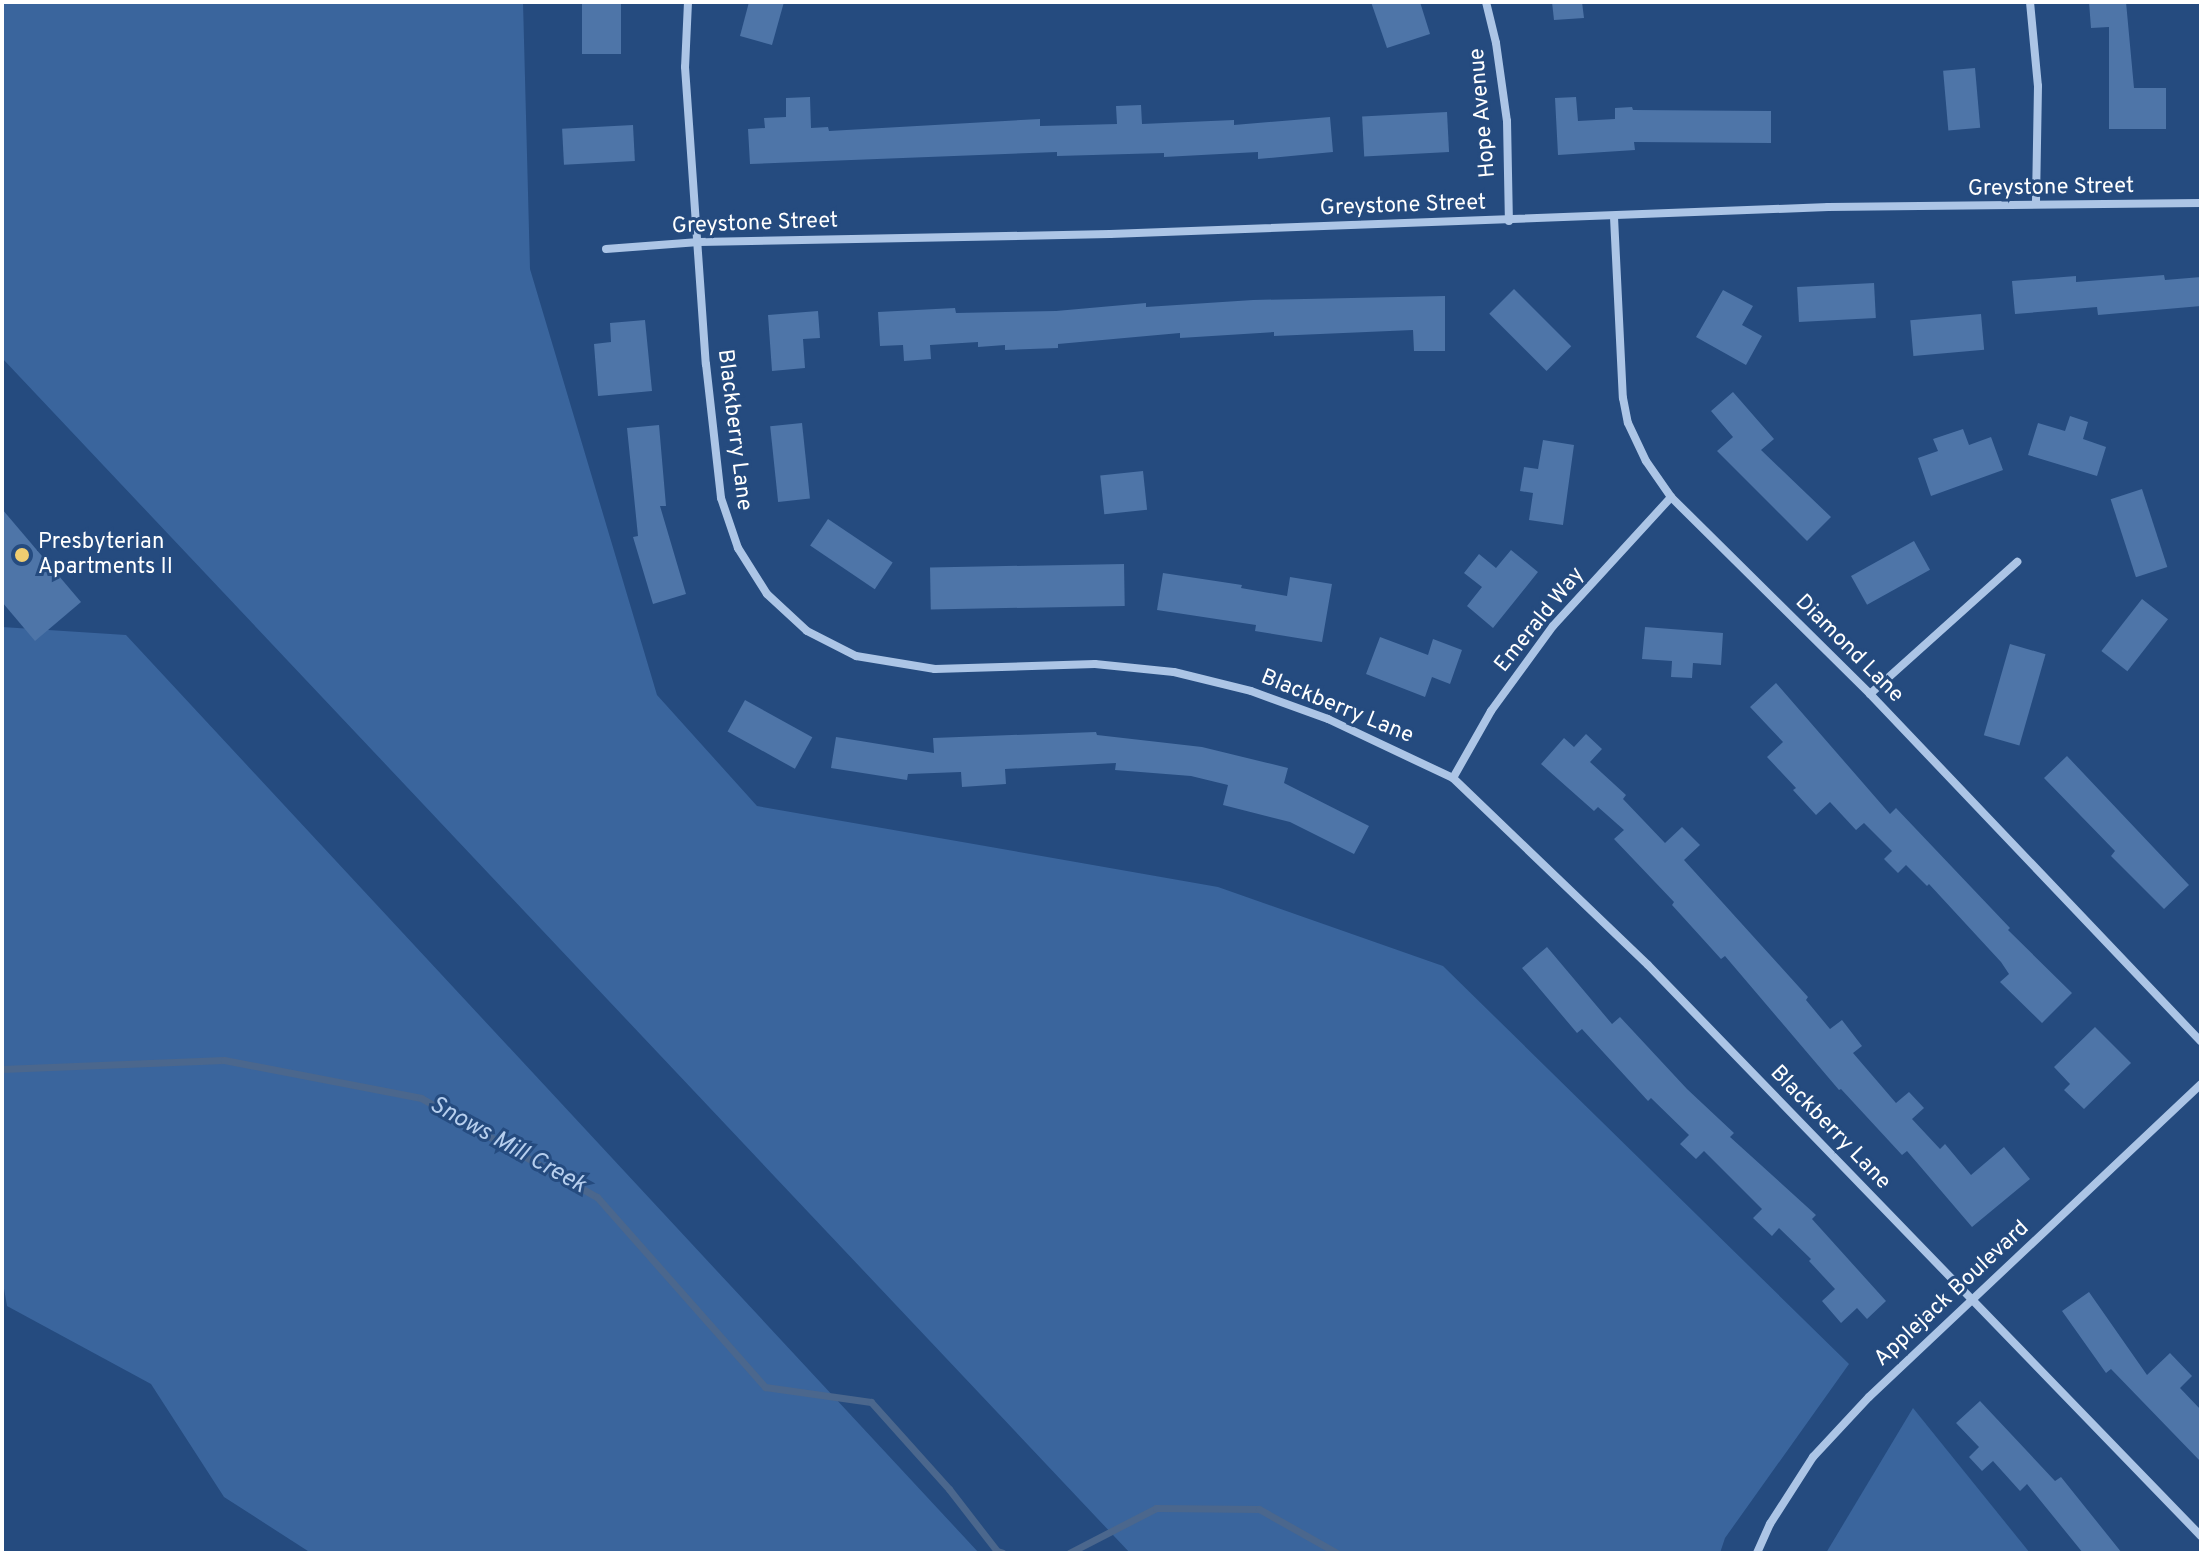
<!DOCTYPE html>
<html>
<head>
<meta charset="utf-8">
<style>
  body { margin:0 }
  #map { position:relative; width:2203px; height:1555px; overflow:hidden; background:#254b7f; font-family:Overpass,sans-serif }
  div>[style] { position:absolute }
  .green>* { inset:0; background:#3a659d }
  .stream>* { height:7px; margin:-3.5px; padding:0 3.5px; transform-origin:3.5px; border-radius:3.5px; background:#4b678d }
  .building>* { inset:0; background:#4e75a8; transform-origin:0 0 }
  .street>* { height:8px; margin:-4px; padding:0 4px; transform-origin:4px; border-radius:4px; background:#acc5e6 }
  .dots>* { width:22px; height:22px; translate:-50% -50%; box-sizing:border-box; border:4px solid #254b7f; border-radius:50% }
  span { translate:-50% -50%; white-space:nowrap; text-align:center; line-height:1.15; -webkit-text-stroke:6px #254b7f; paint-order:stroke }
  .street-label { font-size:22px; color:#fff }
  .poi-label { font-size:22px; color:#fff }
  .left { translate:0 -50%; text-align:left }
  .water-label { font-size:24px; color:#b7cfee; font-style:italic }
  .frame { position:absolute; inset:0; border:4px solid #fff; pointer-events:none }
</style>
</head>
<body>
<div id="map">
  <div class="green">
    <i style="clip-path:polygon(2px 2px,523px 2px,530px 269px,657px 695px,757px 806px,1218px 887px,1443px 966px,1849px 1364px,1725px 1538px,1720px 1553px,1130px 1553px,2px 358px)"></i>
    <i style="clip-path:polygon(2px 627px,126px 635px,979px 1553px,311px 1553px,224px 1497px,151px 1384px,7px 1306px,2px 1277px)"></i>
    <i style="clip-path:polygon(1913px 1408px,2030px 1553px,1826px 1553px)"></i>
  </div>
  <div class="stream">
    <i style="left:2px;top:1069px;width:222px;rotate:-2.3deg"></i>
    <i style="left:224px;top:1060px;width:201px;rotate:10.9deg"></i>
    <i style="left:421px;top:1098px;width:202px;rotate:29.4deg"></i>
    <i style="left:597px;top:1197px;width:254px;rotate:48.5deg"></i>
    <i style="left:765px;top:1387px;width:107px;rotate:8.1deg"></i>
    <i style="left:871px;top:1402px;width:117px;rotate:48.1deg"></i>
    <i style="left:949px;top:1489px;width:78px;rotate:52.3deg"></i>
    <i style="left:997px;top:1551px;width:6px;rotate:18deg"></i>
    <i style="left:1069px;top:1553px;width:98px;rotate:-27.3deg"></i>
    <i style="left:1156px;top:1508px;width:103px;rotate:0.6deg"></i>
    <i style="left:1259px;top:1509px;width:90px;rotate:29.4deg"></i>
  </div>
  <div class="building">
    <i style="left:582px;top:2px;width:39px;height:52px"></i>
    <i style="clip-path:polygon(749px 2px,784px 2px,772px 45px,740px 36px)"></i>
    <i style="clip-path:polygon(1371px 2px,1420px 2px,1430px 34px,1387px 48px)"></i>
    <i style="clip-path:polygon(1552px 2px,1582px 2px,1584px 18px,1554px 20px)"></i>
    <i style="clip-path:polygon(2089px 2px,2126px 2px,2134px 88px,2166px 88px,2166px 129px,2109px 129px,2109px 27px,2091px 28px)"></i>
    <i style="left:1975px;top:68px;width:60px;height:32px;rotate:85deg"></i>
    <i style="clip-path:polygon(810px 97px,811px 128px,828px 127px,829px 131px,1040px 119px,1040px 126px,1117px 124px,1116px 106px,1141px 105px,1142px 124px,1234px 120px,1234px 125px,1330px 117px,1333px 152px,1258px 159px,1258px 152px,1164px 157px,1164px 153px,1057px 156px,1057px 152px,750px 164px,748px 129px,765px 128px,764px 118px,786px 117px,786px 98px)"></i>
    <i style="clip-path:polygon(1576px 97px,1578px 121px,1615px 119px,1615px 108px,1632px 107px,1633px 110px,1771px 111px,1771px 143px,1634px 142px,1635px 150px,1558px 155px,1555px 98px)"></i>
    <i style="left:1447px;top:112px;width:40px;height:85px;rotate:87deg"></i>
    <i style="left:633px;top:125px;width:36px;height:71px;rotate:87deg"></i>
    <i style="clip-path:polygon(2164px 275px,2165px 280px,2201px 277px,2201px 306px,2098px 315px,2097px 307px,2015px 314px,2012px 281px,2076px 276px,2076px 282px)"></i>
    <i style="left:1874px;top:283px;width:35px;height:77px;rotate:87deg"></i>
    <i style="left:1514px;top:289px;width:81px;height:35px;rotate:45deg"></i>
    <i style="clip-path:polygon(1723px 290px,1753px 306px,1742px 325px,1762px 336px,1746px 365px,1696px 337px)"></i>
    <i style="clip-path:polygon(1445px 296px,1445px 351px,1414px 351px,1413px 330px,1274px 336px,1274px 332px,1180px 338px,1180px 333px,1058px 344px,1058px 348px,1005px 350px,1005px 345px,978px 347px,978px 342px,930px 345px,931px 359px,904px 361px,903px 345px,880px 346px,878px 312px,955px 308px,956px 313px,1056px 311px,1146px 303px,1146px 307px,1253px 300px)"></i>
    <i style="clip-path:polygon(818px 311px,820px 338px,803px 339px,805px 368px,772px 371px,768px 315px)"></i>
    <i style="left:1981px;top:314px;width:36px;height:71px;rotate:85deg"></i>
    <i style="clip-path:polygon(645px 320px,652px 391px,598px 396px,594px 344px,611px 342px,610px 323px)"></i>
    <i style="clip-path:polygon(1733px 392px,1774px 439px,1761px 450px,1831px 517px,1807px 541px,1717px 451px,1733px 437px,1711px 411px)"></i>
    <i style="clip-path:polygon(2070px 416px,2088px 422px,2083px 439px,2106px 447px,2097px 476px,2028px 455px,2038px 423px,2065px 431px)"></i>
    <i style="left:802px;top:423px;width:76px;height:32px;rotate:84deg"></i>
    <i style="clip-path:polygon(659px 425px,666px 506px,660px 506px,686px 594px,653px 604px,633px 537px,638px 536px,627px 428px)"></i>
    <i style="clip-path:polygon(1963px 429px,1969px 445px,1991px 437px,2003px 470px,1931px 496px,1918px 458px,1938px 451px,1933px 439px)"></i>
    <i style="clip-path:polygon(1543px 440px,1574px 445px,1563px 525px,1529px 520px,1533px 493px,1520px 491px,1524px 467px,1538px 469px)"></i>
    <i style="left:1143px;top:471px;width:39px;height:43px;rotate:84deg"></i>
    <i style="left:2142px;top:489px;width:82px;height:33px;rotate:72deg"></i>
    <i style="clip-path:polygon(2px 509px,81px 602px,35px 641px,2px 602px)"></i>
    <i style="left:828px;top:519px;width:78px;height:32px;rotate:34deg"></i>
    <i style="left:1914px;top:541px;width:33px;height:72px;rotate:61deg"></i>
    <i style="clip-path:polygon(1511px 550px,1538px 572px,1493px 628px,1467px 606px,1482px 587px,1464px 573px,1479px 554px,1496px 568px)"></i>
    <i style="left:1124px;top:564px;width:42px;height:194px;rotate:89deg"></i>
    <i style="clip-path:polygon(1163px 573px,1242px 585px,1241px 588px,1287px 596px,1290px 577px,1332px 584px,1322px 642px,1255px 631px,1256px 625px,1157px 610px)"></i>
    <i style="left:2142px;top:599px;width:33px;height:66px;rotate:38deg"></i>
    <i style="clip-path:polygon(1645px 627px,1723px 633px,1721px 665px,1693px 663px,1692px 678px,1671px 677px,1672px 661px,1642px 659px)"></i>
    <i style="clip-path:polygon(1380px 637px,1428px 655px,1433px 639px,1462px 650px,1450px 684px,1432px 677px,1425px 697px,1366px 674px)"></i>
    <i style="left:2010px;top:644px;width:37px;height:95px;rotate:16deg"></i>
    <i style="clip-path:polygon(1776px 683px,1890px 814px,1896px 808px,2010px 928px,2008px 930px,2072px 993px,2042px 1023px,2000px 982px,2009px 974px,2001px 962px,1929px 884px,1927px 886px,1906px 865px,1898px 873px,1884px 859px,1892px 851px,1864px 823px,1856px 830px,1830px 802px,1816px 815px,1793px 790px,1796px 788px,1767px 757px,1783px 742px,1750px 707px)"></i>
    <i style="left:745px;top:700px;width:77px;height:36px;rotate:29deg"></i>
    <i style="clip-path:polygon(1096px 732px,1097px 735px,1202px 747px,1288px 768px,1284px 783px,1369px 826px,1354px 854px,1290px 822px,1223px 805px,1228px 785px,1191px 776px,1115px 770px,1116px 763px,1005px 769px,1006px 784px,962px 787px,961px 772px,908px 774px,907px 780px,831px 768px,836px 737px,934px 753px,933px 738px)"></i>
    <i style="clip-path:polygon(1586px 734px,1602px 749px,1590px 762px,1626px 795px,1623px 799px,1665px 843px,1682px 827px,1700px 845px,1684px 860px,1808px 997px,1806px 1000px,1830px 1029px,1842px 1020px,1862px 1046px,1853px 1053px,1896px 1103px,1909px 1092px,1924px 1108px,1912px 1119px,1940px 1149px,1945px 1144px,1971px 1175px,2004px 1147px,2030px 1179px,1972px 1227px,1907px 1151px,1902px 1155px,1841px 1089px,1839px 1090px,1725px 956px,1721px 959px,1672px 905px,1674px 902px,1614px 839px,1624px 830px,1598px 807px,1594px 811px,1541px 764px,1564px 738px,1574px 747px)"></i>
    <i style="clip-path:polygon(2067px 756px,2189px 885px,2164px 909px,2111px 856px,2115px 851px,2044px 778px)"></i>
    <i style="clip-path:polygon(1547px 947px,1612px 1024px,1620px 1017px,1687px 1089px,1734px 1133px,1730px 1137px,1816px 1215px,1812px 1219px,1886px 1301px,1867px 1319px,1857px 1308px,1841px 1323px,1822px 1301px,1835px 1289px,1809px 1261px,1811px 1259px,1779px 1228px,1772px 1236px,1753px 1218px,1762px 1209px,1704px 1151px,1696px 1159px,1680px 1144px,1689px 1135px,1651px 1098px,1648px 1101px,1582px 1029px,1577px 1033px,1522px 968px)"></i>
    <i style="clip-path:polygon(2095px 1027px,2131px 1063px,2084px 1109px,2064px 1090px,2070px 1084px,2054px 1067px)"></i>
    <i style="clip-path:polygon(2089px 1292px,2147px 1375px,2170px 1353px,2192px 1376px,2180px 1388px,2201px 1410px,2201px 1462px,2111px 1369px,2106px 1373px,2062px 1311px)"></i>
    <i style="clip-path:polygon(1980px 1401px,2055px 1481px,2061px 1477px,2122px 1553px,2083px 1553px,2027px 1484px,2020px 1491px,1993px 1461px,1982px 1471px,1969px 1457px,1979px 1447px,1956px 1423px)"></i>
  </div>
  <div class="street">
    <i style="left:688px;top:2px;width:65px;rotate:92.6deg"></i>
    <i style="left:685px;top:67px;width:298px;rotate:86deg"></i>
    <i style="left:706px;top:364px;width:135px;rotate:83.6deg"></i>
    <i style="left:721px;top:498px;width:53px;rotate:71.2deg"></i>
    <i style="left:738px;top:548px;width:54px;rotate:57.8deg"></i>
    <i style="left:767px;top:594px;width:54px;rotate:42.8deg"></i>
    <i style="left:807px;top:631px;width:55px;rotate:27deg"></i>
    <i style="left:856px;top:656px;width:80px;rotate:9.3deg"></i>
    <i style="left:935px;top:669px;width:160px;rotate:-1.8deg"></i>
    <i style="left:1095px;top:664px;width:79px;rotate:5.8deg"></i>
    <i style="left:1174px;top:672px;width:79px;rotate:13.9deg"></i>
    <i style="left:1251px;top:691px;width:82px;rotate:20deg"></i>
    <i style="left:1328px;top:719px;width:138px;rotate:25.3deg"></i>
    <i style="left:1453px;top:778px;width:270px;rotate:43.8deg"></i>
    <i style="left:1648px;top:965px;width:795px;rotate:45.92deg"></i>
    <i style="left:1486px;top:2px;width:42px;rotate:76.3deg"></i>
    <i style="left:1496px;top:43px;width:79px;rotate:82deg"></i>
    <i style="left:1507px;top:121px;width:100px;rotate:88.9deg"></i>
    <i style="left:2030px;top:2px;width:84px;rotate:84.6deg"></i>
    <i style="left:2038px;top:86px;width:118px;rotate:91deg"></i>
    <i style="left:1614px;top:217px;width:181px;rotate:87.2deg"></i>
    <i style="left:1623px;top:398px;width:25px;rotate:79deg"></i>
    <i style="left:1628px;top:423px;width:42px;rotate:64.7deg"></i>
    <i style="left:1646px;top:461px;width:44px;rotate:55.2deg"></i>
    <i style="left:1671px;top:497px;width:280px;rotate:44.7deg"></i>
    <i style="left:1870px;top:694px;width:480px;rotate:46.4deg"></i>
    <i style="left:606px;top:249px;width:93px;rotate:-4.3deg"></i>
    <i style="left:699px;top:242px;width:411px;rotate:-1.1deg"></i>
    <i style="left:1110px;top:234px;width:719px;rotate:-2.15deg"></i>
    <i style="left:1828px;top:207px;width:373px;rotate:-0.6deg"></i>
    <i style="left:1870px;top:694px;width:198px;rotate:-41.9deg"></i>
    <i style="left:1453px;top:778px;width:77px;rotate:-60.4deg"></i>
    <i style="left:1491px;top:711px;width:105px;rotate:-53.9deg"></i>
    <i style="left:1553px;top:626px;width:175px;rotate:-47.5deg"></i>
    <i style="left:1757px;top:1553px;width:32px;rotate:-66deg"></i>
    <i style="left:1770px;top:1524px;width:80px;rotate:-57.3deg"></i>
    <i style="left:1813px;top:1457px;width:82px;rotate:-47deg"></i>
    <i style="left:1869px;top:1397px;width:456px;rotate:-43.3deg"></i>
  </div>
  <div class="dots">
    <i style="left:22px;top:555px;background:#efcd71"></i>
  </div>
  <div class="street-label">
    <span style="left:1483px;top:113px;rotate:-95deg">Hope Avenue</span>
    <span style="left:2051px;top:188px;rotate:-1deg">Greystone Street</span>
    <span style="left:1403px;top:206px;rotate:-2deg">Greystone Street</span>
    <span style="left:755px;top:224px;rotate:-2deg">Greystone Street</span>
    <span style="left:734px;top:430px;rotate:83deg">Blackberry Lane</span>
    <span style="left:1540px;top:620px;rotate:-51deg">Emerald Way</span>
    <span style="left:1849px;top:649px;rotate:45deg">Diamond Lane</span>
    <span style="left:1337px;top:707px;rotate:22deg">Blackberry Lane</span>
    <span style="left:1830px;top:1128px;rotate:46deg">Blackberry Lane</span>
    <span style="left:1952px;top:1294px;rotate:-43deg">Applejack Boulevard</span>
  </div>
  <div class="poi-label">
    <span class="left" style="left:38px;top:555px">Presbyterian<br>Apartments II</span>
  </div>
  <div class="water-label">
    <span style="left:507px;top:1146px;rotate:29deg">Snows Mill Creek</span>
  </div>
  <div class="frame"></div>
</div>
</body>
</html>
